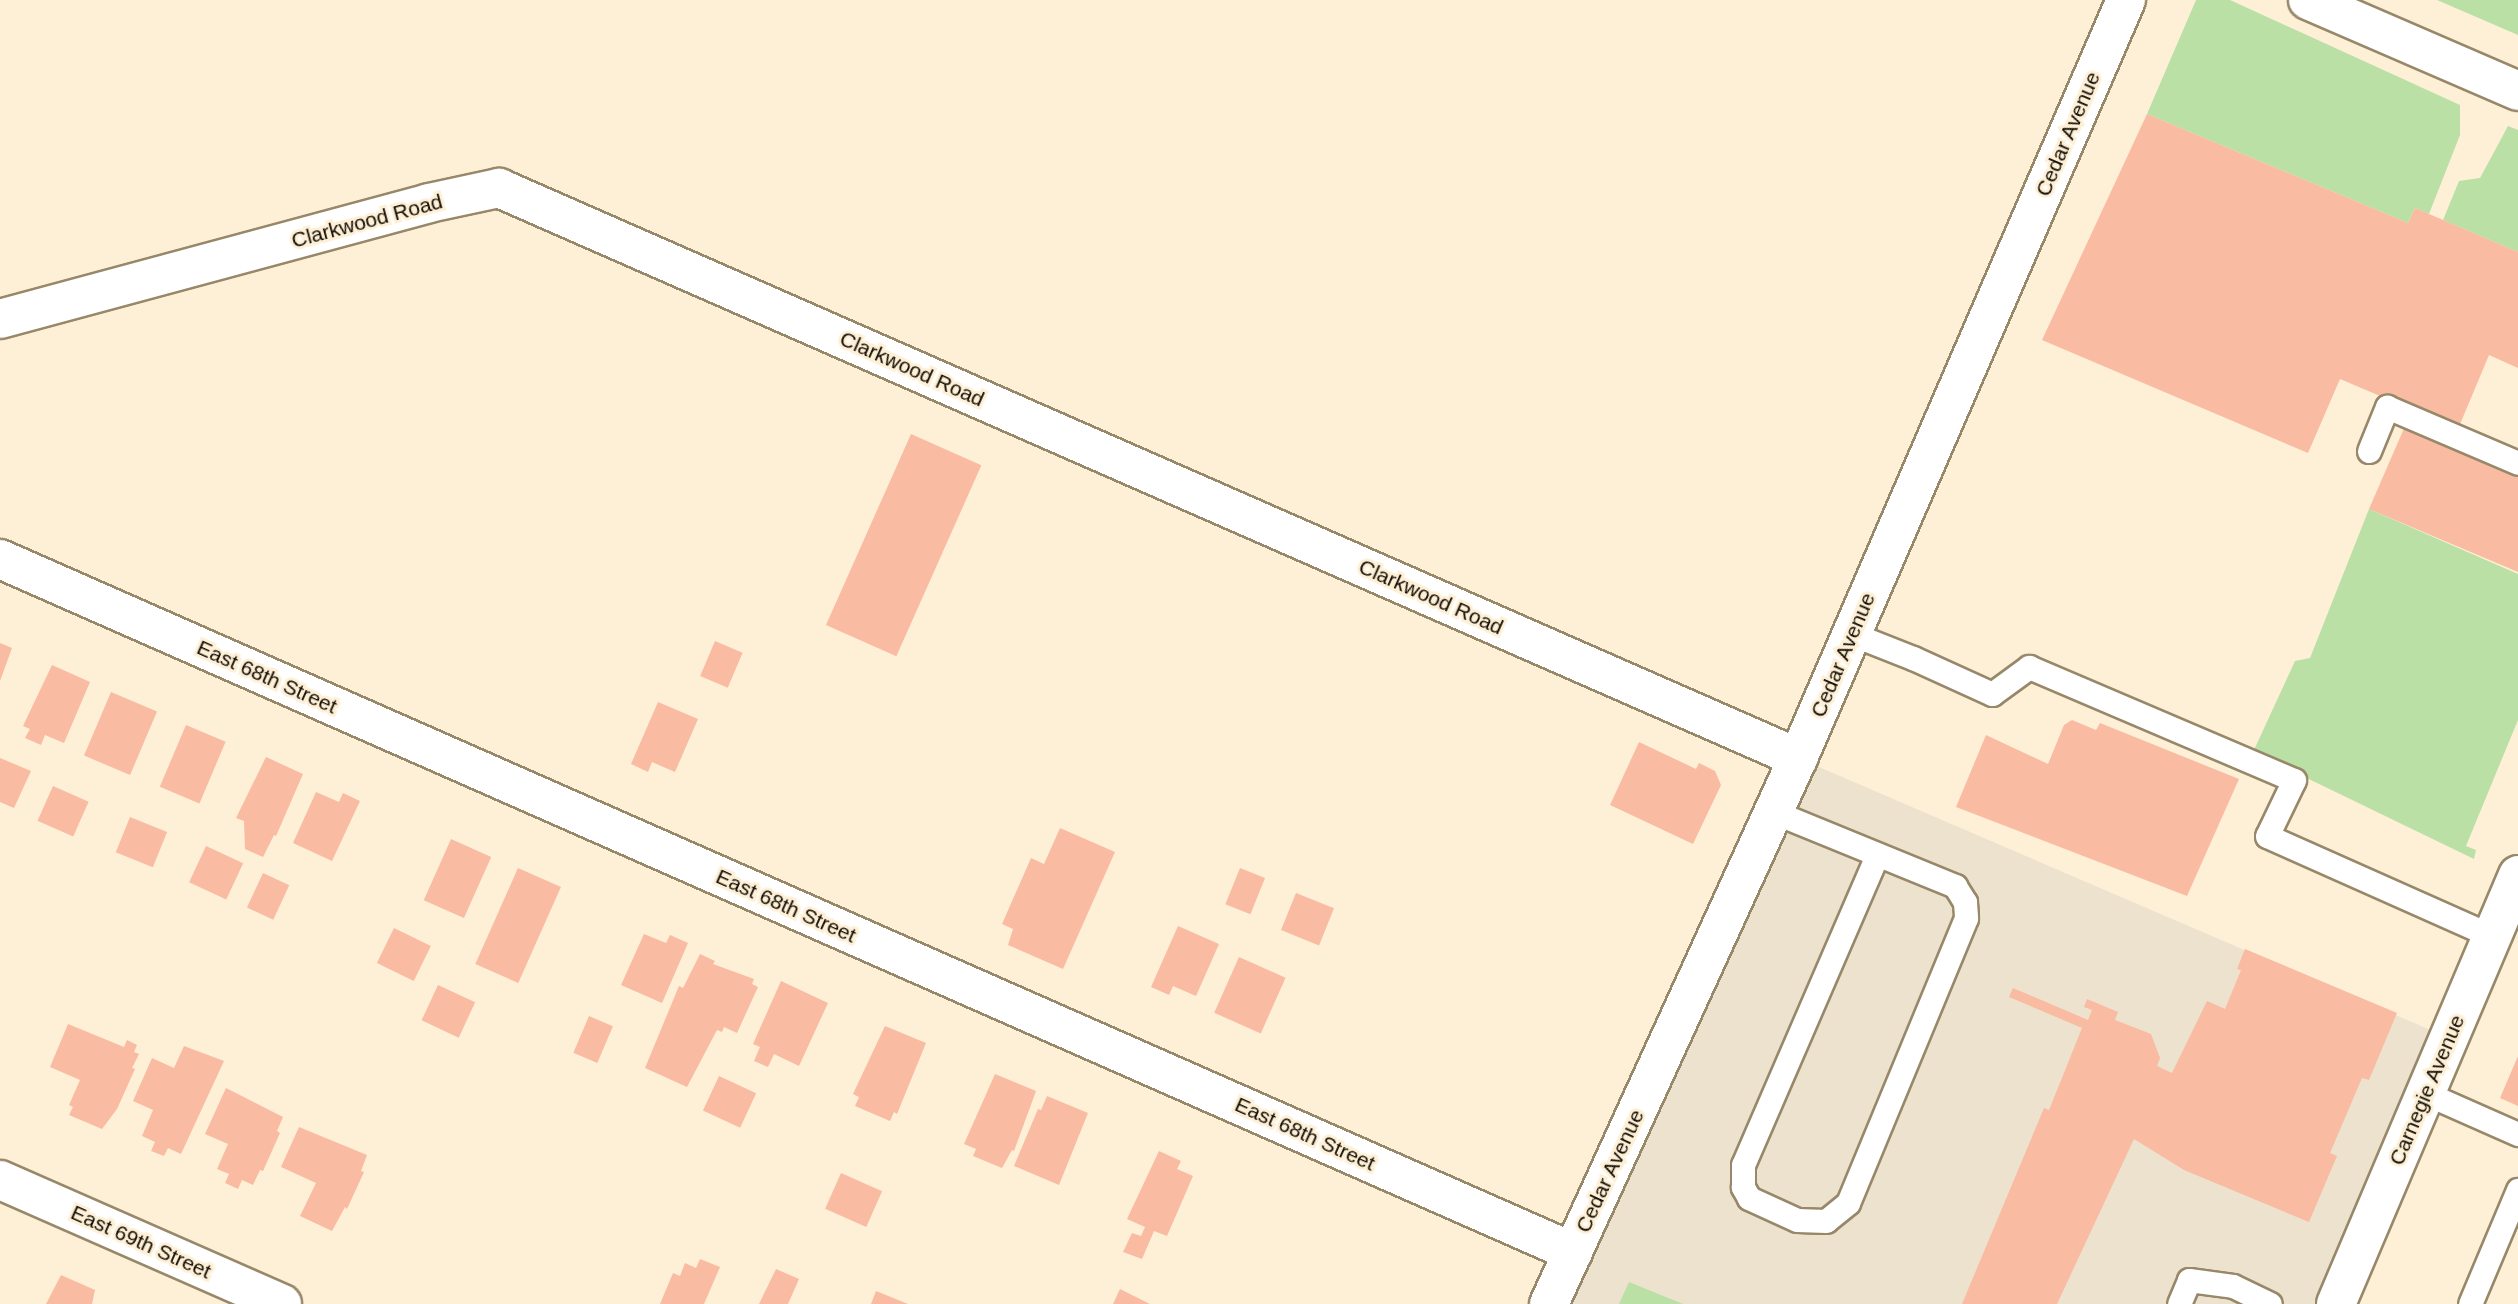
<!DOCTYPE html>
<html>
<head>
<meta charset="utf-8">
<style>
  body { margin:0 }
  #map { position:relative; width:2518px; height:1304px; overflow:hidden; background:#fef0d6; font-family:Arial,sans-serif }
  div>[style] { position:absolute }
  .commercial>* { inset:0; background:#ede2cd }
  .green>* { inset:0; background:#bbe0a6 }
  .building>* { inset:0; background:#f9bba1; transform-origin:0 0 }
  .roads { filter:drop-shadow(2px 0 #98886a) drop-shadow(-2px 0 #98886a) drop-shadow(0 2px #98886a) drop-shadow(0 -2px #98886a) }
  .lane>* { height:23px; margin:-11.5px; padding:0 11.5px; transform-origin:11.5px; border-radius:11.5px; background:#fff }
  .street>* { height:38px; margin:-19px; padding:0 19px; transform-origin:19px; border-radius:19px; background:#fff }
  .secondary>* { height:38px; margin:-19px; padding:0 19px; transform-origin:19px; border-radius:19px; background:#fff }
  span { translate:-50% -50%; white-space:nowrap; text-align:center; line-height:1.15; -webkit-text-stroke:6px #fef0d6; paint-order:stroke }
  .street-label { font-size:21px; color:#120c03 }
</style>
</head>
<body>
<div id="map">
  <div class="commercial">
    <i style="clip-path:polygon(1798px 758px,2449px 1038px,2336px 1304px,1549px 1304px)"></i>
  </div>
  <div class="green">
    <i style="clip-path:polygon(2196px 0,2230px 0,2460px 105px,2460px 135px,2429px 214px,2415px 208px,2408px 223px,2147px 114px)"></i>
    <i style="clip-path:polygon(2437px 0,2518px 0,2518px 35px)"></i>
    <i style="clip-path:polygon(2508px 126px,2518px 130px,2518px 252px,2443px 220px,2459px 181px,2480px 178px)"></i>
    <i style="clip-path:polygon(2369px 509px,2518px 574px,2518px 720px,2466px 846px,2476px 850px,2474px 859px,2253px 752px,2295px 661px,2310px 658px)"></i>
    <i style="clip-path:polygon(1629px 1282px,1683px 1304px,1619px 1304px)"></i>
  </div>
  <div class="building">
    <i style="clip-path:polygon(2147px 114px,2408px 223px,2415px 208px,2518px 252px,2518px 368px,2489px 355px,2458px 429px,2340px 379px,2308px 453px,2042px 340px)"></i>
    <i style="clip-path:polygon(2405px 426px,2518px 474px,2518px 572px,2369px 509px)"></i>
    <i style="left:911px;top:434px;width:77px;height:209px;rotate:24deg"></i>
    <i style="left:715px;top:641px;width:30px;height:38px;rotate:23deg"></i>
    <i style="clip-path:polygon(0 643px,12px 648px,0 681px)"></i>
    <i style="clip-path:polygon(52px 665px,90px 682px,64px 743px,45px 735px,41px 745px,25px 738px,30px 729px,23px 726px)"></i>
    <i style="left:111px;top:692px;width:50px;height:69px;rotate:23deg"></i>
    <i style="clip-path:polygon(658px 702px,698px 719px,675px 772px,652px 762px,648px 772px,631px 764px)"></i>
    <i style="clip-path:polygon(2072px 720px,2096px 730px,2100px 723px,2239px 779px,2187px 896px,1956px 807px,1986px 735px,2048px 764px,2064px 725px)"></i>
    <i style="left:186px;top:725px;width:43px;height:67px;rotate:23deg"></i>
    <i style="clip-path:polygon(1639px 742px,1696px 769px,1699px 763px,1715px 771px,1721px 785px,1693px 844px,1610px 805px)"></i>
    <i style="clip-path:polygon(266px 757px,303px 774px,276px 836px,274px 835px,263px 857px,245px 849px,244px 821px,236px 818px)"></i>
    <i style="clip-path:polygon(0 758px,31px 771px,14px 808px,0 802px)"></i>
    <i style="left:53px;top:786px;width:39px;height:38px;rotate:24deg"></i>
    <i style="clip-path:polygon(316px 792px,339px 802px,343px 793px,360px 801px,332px 861px,293px 843px)"></i>
    <i style="left:130px;top:817px;width:40px;height:38px;rotate:22deg"></i>
    <i style="clip-path:polygon(1060px 828px,1115px 852px,1063px 969px,1008px 945px,1013px 929px,1002px 924px,1031px 858px,1044px 864px)"></i>
    <i style="left:451px;top:839px;width:44px;height:67px;rotate:24deg"></i>
    <i style="left:206px;top:846px;width:41px;height:40px;rotate:25deg"></i>
    <i style="left:518px;top:868px;width:47px;height:105px;rotate:24deg"></i>
    <i style="left:1240px;top:868px;width:27px;height:39px;rotate:22deg"></i>
    <i style="left:263px;top:873px;width:29px;height:38px;rotate:25deg"></i>
    <i style="left:1296px;top:893px;width:41px;height:40px;rotate:22deg"></i>
    <i style="clip-path:polygon(1178px 926px,1219px 944px,1196px 996px,1173px 986px,1169px 995px,1151px 987px)"></i>
    <i style="left:394px;top:928px;width:41px;height:39px;rotate:26deg"></i>
    <i style="clip-path:polygon(644px 934px,666px 943px,670px 935px,688px 943px,662px 1003px,621px 985px)"></i>
    <i style="clip-path:polygon(2245px 949px,2397px 1013px,2369px 1080px,2362px 1078px,2330px 1153px,2337px 1156px,2309px 1222px,2184px 1170px,2134px 1139px,2057px 1304px,1962px 1304px,2044px 1108px,2049px 1110px,2082px 1028px,2009px 997px,2013px 988px,2088px 1020px,2092px 1010px,2084px 1007px,2087px 999px,2118px 1012px,2115px 1020px,2151px 1034px,2160px 1058px,2157px 1066px,2172px 1073px,2207px 1001px,2225px 1009px,2241px 970px,2237px 969px)"></i>
    <i style="clip-path:polygon(700px 954px,715px 961px,713px 964px,754px 979px,752px 984px,758px 987px,737px 1033px,724px 1027px,722px 1032px,717px 1030px,687px 1087px,645px 1068px,679px 986px,683px 988px)"></i>
    <i style="left:1239px;top:957px;width:51px;height:61px;rotate:24deg"></i>
    <i style="clip-path:polygon(781px 981px,828px 1003px,799px 1066px,774px 1054px,768px 1067px,754px 1061px,760px 1047px,753px 1044px)"></i>
    <i style="left:438px;top:985px;width:41px;height:39px;rotate:25deg"></i>
    <i style="left:589px;top:1016px;width:26px;height:40px;rotate:23deg"></i>
    <i style="clip-path:polygon(68px 1024px,124px 1047px,127px 1040px,137px 1045px,134px 1052px,139px 1054px,132px 1068px,135px 1069px,117px 1109px,102px 1129px,69px 1115px,73px 1107px,69px 1105px,80px 1080px,50px 1067px)"></i>
    <i style="clip-path:polygon(885px 1026px,926px 1043px,897px 1114px,894px 1112px,890px 1121px,855px 1106px,859px 1097px,853px 1094px)"></i>
    <i style="clip-path:polygon(184px 1046px,224px 1061px,181px 1154px,168px 1148px,164px 1156px,151px 1151px,155px 1142px,142px 1136px,153px 1110px,133px 1101px,152px 1058px,174px 1068px)"></i>
    <i style="clip-path:polygon(2518px 1056px,2518px 1106px,2500px 1098px)"></i>
    <i style="clip-path:polygon(995px 1074px,1036px 1091px,1014px 1151px,1012px 1150px,1002px 1168px,973px 1156px,976px 1149px,964px 1144px)"></i>
    <i style="left:719px;top:1076px;width:41px;height:38px;rotate:25deg"></i>
    <i style="clip-path:polygon(226px 1088px,283px 1117px,277px 1131px,280px 1133px,263px 1171px,260px 1170px,253px 1185px,242px 1180px,238px 1189px,225px 1183px,229px 1174px,217px 1169px,228px 1144px,205px 1134px)"></i>
    <i style="clip-path:polygon(1047px 1096px,1088px 1113px,1059px 1185px,1014px 1166px,1038px 1109px,1041px 1110px)"></i>
    <i style="clip-path:polygon(299px 1127px,367px 1155px,361px 1171px,364px 1172px,347px 1209px,345px 1207px,332px 1231px,300px 1216px,316px 1183px,281px 1167px)"></i>
    <i style="clip-path:polygon(1159px 1151px,1181px 1161px,1177px 1169px,1193px 1176px,1167px 1236px,1154px 1231px,1142px 1259px,1123px 1252px,1132px 1233px,1141px 1236px,1145px 1227px,1127px 1219px)"></i>
    <i style="left:841px;top:1173px;width:45px;height:39px;rotate:24deg"></i>
    <i style="clip-path:polygon(700px 1259px,720px 1267px,704px 1304px,660px 1304px,673px 1273px,680px 1276px,685px 1263px,696px 1268px)"></i>
    <i style="clip-path:polygon(776px 1269px,799px 1279px,788px 1304px,759px 1304px)"></i>
    <i style="clip-path:polygon(61px 1275px,95px 1290px,92px 1304px,46px 1304px)"></i>
    <i style="clip-path:polygon(1120px 1289px,1150px 1304px,1113px 1304px)"></i>
    <i style="clip-path:polygon(876px 1291px,908px 1304px,871px 1304px)"></i>
  </div>
  <div class="roads">
    <div class="lane">
      <i style="left:2369px;top:451px;width:48px;rotate:-67.8deg"></i>
      <i style="left:2387px;top:407px;width:142px;rotate:23.1deg"></i>
      <i style="left:1852px;top:634px;width:66px;rotate:21.5deg"></i>
      <i style="left:1913px;top:658px;width:87px;rotate:24.5deg"></i>
      <i style="left:1992px;top:694px;width:46px;rotate:-36.1deg"></i>
      <i style="left:2029px;top:667px;width:288px;rotate:23.1deg"></i>
      <i style="left:2294px;top:780px;width:62px;rotate:115.7deg"></i>
      <i style="left:2267px;top:836px;width:246px;rotate:24deg"></i>
      <i style="left:1774px;top:812px;width:196px;rotate:22.2deg"></i>
      <i style="left:1955px;top:886px;width:19px;rotate:58deg"></i>
      <i style="left:1965px;top:902px;width:16px;rotate:86deg"></i>
      <i style="left:1966px;top:918px;width:308px;rotate:112.5deg"></i>
      <i style="left:1848px;top:1203px;width:28px;rotate:141deg"></i>
      <i style="left:1826px;top:1221px;width:29px;rotate:-178deg"></i>
      <i style="left:1797px;top:1220px;width:53px;rotate:-155.4deg"></i>
      <i style="left:1749px;top:1198px;width:13px;rotate:-119deg"></i>
      <i style="left:1743px;top:1187px;width:22px;rotate:-90deg"></i>
      <i style="left:1743px;top:1165px;width:338px;rotate:-66.6deg"></i>
      <i style="left:2425px;top:1093px;width:102px;rotate:23.8deg"></i>
      <i style="left:2179px;top:1304px;width:26px;rotate:-67deg"></i>
      <i style="left:2189px;top:1280px;width:44px;rotate:7.8deg"></i>
      <i style="left:2233px;top:1286px;width:41px;rotate:25.9deg"></i>
      <i style="left:2470px;top:1304px;width:124px;rotate:-67.2deg"></i>
    </div>
    <div class="street">
      <i style="left:2308px;top:0;width:229px;rotate:23.4deg"></i>
      <i style="left:0;top:319px;width:444px;rotate:-15.1deg"></i>
      <i style="left:429px;top:203px;width:72px;rotate:-12.1deg"></i>
      <i style="left:499px;top:188px;width:1419px;rotate:23.69deg"></i>
      <i style="left:0;top:559px;width:1719px;rotate:23.78deg"></i>
      <i style="left:0;top:1180px;width:308px;rotate:23.7deg"></i>
    </div>
    <div class="secondary">
      <i style="left:1549px;top:1304px;width:600px;rotate:-65.48deg"></i>
      <i style="left:1798px;top:758px;width:826px;rotate:-66.6deg"></i>
      <i style="left:2336px;top:1304px;width:466px;rotate:-67deg"></i>
    </div>
  </div>
  <div class="street-label">
    <span style="left:2068px;top:134px;rotate:-67deg">Cedar Avenue</span>
    <span style="left:367px;top:221px;rotate:-15deg">Clarkwood Road</span>
    <span style="left:912px;top:369px;rotate:24deg">Clarkwood Road</span>
    <span style="left:1431px;top:597px;rotate:24deg">Clarkwood Road</span>
    <span style="left:1843px;top:655px;rotate:-67deg">Cedar Avenue</span>
    <span style="left:267px;top:677px;rotate:24deg">East 68th Street</span>
    <span style="left:786px;top:906px;rotate:24deg">East 68th Street</span>
    <span style="left:2427px;top:1090px;rotate:-67deg">Carnegie Avenue</span>
    <span style="left:1305px;top:1134px;rotate:24deg">East 68th Street</span>
    <span style="left:1610px;top:1171px;rotate:-65deg">Cedar Avenue</span>
    <span style="left:141px;top:1242px;rotate:24deg">East 69th Street</span>
  </div>
</div>
</body>
</html>
